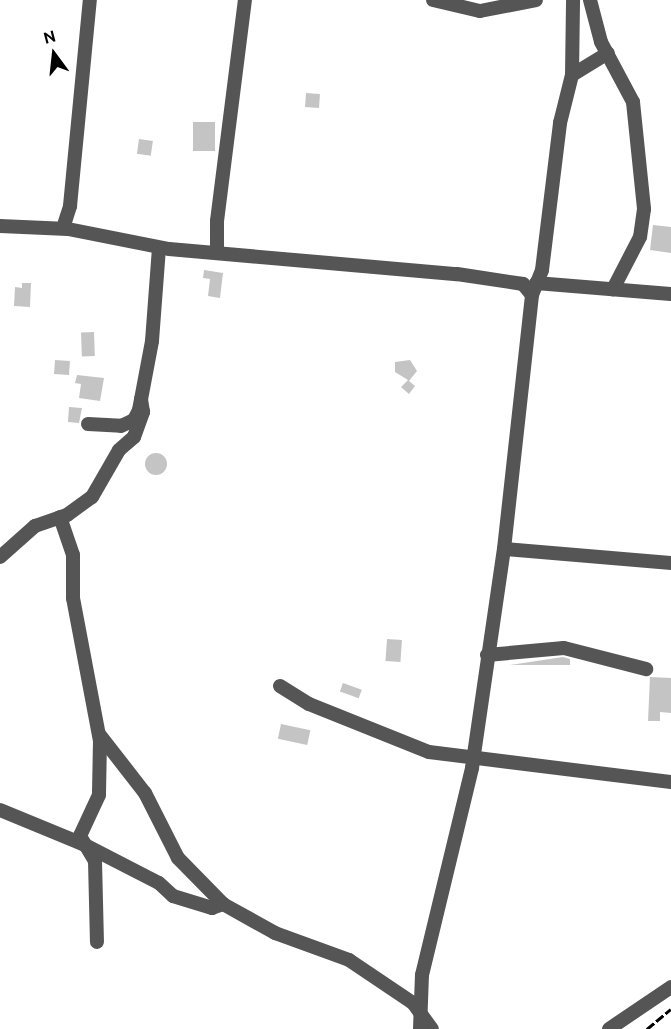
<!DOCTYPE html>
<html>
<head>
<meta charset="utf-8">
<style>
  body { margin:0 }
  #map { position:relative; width:671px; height:1029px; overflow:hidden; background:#fff; font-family:Ubuntu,sans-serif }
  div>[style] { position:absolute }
  .building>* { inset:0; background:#c4c4c4; transform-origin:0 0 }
  .round { border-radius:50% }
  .minor>* { height:14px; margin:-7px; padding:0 7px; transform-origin:7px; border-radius:7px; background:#555 }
  .rail>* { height:3px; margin-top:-1.5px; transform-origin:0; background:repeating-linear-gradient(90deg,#000 0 9px,transparent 0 12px) }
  span { translate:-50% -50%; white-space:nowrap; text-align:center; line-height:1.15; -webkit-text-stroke:4.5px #fff; paint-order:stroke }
  .north { position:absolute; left:24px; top:24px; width:60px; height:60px; -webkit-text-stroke:4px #fff; paint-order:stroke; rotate:345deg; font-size:16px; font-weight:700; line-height:24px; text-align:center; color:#000 }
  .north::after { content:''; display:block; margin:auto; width:21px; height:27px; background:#000; clip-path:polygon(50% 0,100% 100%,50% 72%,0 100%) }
</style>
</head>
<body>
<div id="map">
  <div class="building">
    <i style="left:306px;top:93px;width:14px;height:14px;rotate:4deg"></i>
    <i style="left:193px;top:122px;width:22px;height:29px"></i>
    <i style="left:139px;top:139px;width:14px;height:15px;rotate:8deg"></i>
    <i style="clip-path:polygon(653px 225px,671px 227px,671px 253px,650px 250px)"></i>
    <i style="clip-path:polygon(204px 270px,223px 273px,220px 298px,208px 296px,210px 279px,203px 278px)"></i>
    <i style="clip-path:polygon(22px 283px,31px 283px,30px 307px,14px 306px,15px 287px,22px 288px)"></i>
    <i style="left:94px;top:332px;width:24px;height:13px;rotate:88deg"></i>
    <i style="left:55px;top:360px;width:15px;height:14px;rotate:4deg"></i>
    <i style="clip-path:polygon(410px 360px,417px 371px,409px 381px,415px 386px,409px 394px,401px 387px,408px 380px,395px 372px,395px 362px)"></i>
    <i style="clip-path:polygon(77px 375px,104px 378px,100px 401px,79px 398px,81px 384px,75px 383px)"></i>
    <i style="clip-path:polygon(69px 407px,82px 408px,79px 423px,68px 422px)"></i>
    <i class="round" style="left:145px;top:453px;width:22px;height:22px"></i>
    <i style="left:387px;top:639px;width:15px;height:22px;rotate:4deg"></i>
    <i style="clip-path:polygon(563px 657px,570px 659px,570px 665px,510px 665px)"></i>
    <i style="clip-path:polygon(650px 677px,671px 678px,671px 713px,660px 712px,660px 721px,648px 721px)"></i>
    <i style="left:343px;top:683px;width:20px;height:9px;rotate:20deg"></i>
    <i style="left:281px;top:724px;width:30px;height:15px;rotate:12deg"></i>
  </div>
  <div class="minor">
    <i style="left:433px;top:0;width:48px;rotate:13.2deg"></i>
    <i style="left:480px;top:11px;width:57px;rotate:-11.1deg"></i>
    <i style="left:590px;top:0;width:43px;rotate:75.3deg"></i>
    <i style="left:601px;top:42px;width:68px;rotate:61.9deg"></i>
    <i style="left:633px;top:102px;width:108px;rotate:84.1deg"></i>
    <i style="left:644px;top:209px;width:28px;rotate:98deg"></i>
    <i style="left:640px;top:237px;width:59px;rotate:117.4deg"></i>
    <i style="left:572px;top:75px;width:42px;rotate:-31.4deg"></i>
    <i style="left:0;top:226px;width:68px;rotate:2.5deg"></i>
    <i style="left:68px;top:229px;width:103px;rotate:11.2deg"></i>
    <i style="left:169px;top:249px;width:289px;rotate:5deg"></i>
    <i style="left:457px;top:274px;width:67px;rotate:8.6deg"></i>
    <i style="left:523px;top:284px;width:14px;rotate:51deg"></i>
    <i style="left:63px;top:228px;width:23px;rotate:-72deg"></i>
    <i style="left:70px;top:206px;width:207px;rotate:-84.5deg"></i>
    <i style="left:217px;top:252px;width:31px;rotate:-90deg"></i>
    <i style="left:217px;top:221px;width:223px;rotate:-82.8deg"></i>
    <i style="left:536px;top:283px;width:135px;rotate:4.7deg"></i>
    <i style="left:88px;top:424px;width:33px;rotate:3deg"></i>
    <i style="left:121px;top:426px;width:14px;rotate:-25deg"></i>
    <i style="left:134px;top:420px;width:11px;rotate:-63deg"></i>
    <i style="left:139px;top:410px;width:70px;rotate:-79.3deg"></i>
    <i style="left:152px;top:341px;width:93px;rotate:-85.7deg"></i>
    <i style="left:60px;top:517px;width:40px;rotate:71.1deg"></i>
    <i style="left:73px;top:555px;width:43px;rotate:90deg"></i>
    <i style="left:73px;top:598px;width:146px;rotate:79.3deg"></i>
    <i style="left:100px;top:741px;width:54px;rotate:91.1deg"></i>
    <i style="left:99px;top:795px;width:45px;rotate:114.9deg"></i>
    <i style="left:80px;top:836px;width:29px;rotate:59deg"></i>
    <i style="left:95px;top:861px;width:81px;rotate:88.6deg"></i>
    <i style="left:504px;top:549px;width:168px;rotate:4.8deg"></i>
    <i style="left:0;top:557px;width:47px;rotate:-41.5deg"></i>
    <i style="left:35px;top:526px;width:34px;rotate:-19deg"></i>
    <i style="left:67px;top:515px;width:31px;rotate:-36deg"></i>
    <i style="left:92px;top:497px;width:54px;rotate:-60.1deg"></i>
    <i style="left:119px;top:450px;width:20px;rotate:-41deg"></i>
    <i style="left:134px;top:437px;width:27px;rotate:-70deg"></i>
    <i style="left:143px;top:412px;width:13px;rotate:-99deg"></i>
    <i style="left:487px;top:655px;width:77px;rotate:-5.2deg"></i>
    <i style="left:564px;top:648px;width:85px;rotate:14.4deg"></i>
    <i style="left:280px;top:686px;width:34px;rotate:32deg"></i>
    <i style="left:309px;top:704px;width:129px;rotate:21.8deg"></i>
    <i style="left:429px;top:752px;width:244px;rotate:7.1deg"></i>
    <i style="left:99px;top:734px;width:75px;rotate:52.1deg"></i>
    <i style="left:145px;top:793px;width:73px;rotate:63.1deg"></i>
    <i style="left:178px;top:858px;width:64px;rotate:45.6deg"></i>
    <i style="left:0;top:810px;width:90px;rotate:22.3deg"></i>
    <i style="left:83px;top:844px;width:85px;rotate:27.2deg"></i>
    <i style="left:159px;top:883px;width:19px;rotate:43deg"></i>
    <i style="left:173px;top:896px;width:41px;rotate:17.1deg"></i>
    <i style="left:212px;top:908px;width:12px;rotate:-20deg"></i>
    <i style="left:223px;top:904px;width:60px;rotate:29.1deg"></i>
    <i style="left:275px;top:933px;width:79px;rotate:20deg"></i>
    <i style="left:349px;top:960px;width:77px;rotate:33.9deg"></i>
    <i style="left:413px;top:1003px;width:32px;rotate:54deg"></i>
    <i style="left:420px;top:1029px;width:54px;rotate:-87.9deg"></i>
    <i style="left:422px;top:975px;width:213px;rotate:-76.4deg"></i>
    <i style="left:472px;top:768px;width:221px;rotate:-81.7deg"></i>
    <i style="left:504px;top:549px;width:256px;rotate:-83.7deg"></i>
    <i style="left:532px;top:295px;width:27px;rotate:-68deg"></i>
    <i style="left:542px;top:270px;width:148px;rotate:-83deg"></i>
    <i style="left:560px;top:123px;width:49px;rotate:-76deg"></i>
    <i style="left:572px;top:75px;width:75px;rotate:-89.2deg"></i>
    <i style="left:609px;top:1029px;width:75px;rotate:-34.1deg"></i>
  </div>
  <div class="rail">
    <i style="left:647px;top:1029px;width:31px;rotate:-40deg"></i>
  </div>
  <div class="north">N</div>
</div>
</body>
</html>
